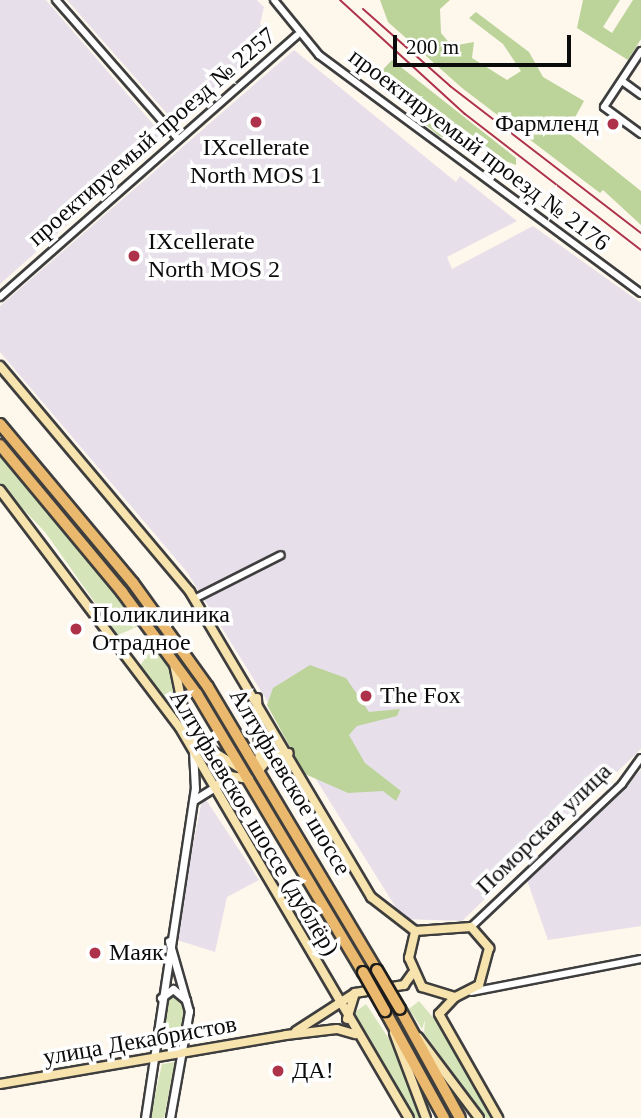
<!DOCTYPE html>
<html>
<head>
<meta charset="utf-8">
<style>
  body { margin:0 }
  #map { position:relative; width:641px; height:1118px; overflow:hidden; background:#fdf7ec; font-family:"Times New Roman",serif }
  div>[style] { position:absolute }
  .industrial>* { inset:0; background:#e7e0ea }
  .green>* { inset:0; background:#d6e4b9 }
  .forest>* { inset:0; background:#bcd39a }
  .roads { filter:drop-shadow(2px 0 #3e3e3e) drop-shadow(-2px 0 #3e3e3e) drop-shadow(0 2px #3e3e3e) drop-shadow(0 -2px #3e3e3e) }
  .minor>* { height:6px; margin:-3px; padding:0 3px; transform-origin:3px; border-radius:3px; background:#fff }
  .tertiary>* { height:7px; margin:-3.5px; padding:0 3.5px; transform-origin:3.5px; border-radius:3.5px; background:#fff }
  .secondary>* { height:8px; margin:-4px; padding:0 4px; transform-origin:4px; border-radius:4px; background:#f7e3ad }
  .primary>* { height:10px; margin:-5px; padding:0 5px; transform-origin:5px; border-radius:5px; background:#eab96e }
  .rail>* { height:2px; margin:-1px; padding:0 1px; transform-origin:1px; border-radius:1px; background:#ad324a }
  .bridges { filter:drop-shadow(2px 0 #1c1c1c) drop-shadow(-2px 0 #1c1c1c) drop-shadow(0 2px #1c1c1c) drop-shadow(0 -2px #1c1c1c) }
  .primary-bridge>* { height:10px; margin:-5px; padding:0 5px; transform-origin:5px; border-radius:5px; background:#eab96e }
  .dots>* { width:19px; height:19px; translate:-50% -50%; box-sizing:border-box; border:4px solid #fff; border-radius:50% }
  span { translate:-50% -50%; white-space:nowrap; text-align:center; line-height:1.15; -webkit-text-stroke:7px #fff; paint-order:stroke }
  .poi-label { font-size:24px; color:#0b0b0b }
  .right { translate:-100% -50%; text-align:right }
  .left { translate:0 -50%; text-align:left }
  .street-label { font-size:24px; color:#0b0b0b }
  .scale { position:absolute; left:393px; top:35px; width:178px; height:32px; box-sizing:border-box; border:4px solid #0b0b0b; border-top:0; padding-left:9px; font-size:21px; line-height:24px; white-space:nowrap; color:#0b0b0b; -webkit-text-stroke:5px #fff; paint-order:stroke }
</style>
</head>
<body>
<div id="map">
  <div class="industrial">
    <i style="clip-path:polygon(0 0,46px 0,165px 138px,0 284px)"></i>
    <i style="clip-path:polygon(67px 0,257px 0,264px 7px,260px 24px,273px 40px,177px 125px)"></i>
    <i style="clip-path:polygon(294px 50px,456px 182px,460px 176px,517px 221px,447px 257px,452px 269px,533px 226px,641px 303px,641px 749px,462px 921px,403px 919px,187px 572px,0 352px,0 306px)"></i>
    <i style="clip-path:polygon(641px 770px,641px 926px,548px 940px,527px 880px)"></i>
    <i style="clip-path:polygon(203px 795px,259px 880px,227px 897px,215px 952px,174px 939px)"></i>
  </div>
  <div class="green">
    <i style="clip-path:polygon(0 450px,133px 611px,139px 626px,118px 635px,45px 532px,0 485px)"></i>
    <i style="clip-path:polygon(152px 648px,171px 664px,180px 718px,140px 666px)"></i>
    <i style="clip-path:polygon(168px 993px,179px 993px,185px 1010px,178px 1042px,160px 1044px)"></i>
    <i style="clip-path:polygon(419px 1001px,442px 1028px,494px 1118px,486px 1118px,424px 1033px,425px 1020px,422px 1029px,409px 1009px)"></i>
    <i style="clip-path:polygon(366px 1004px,391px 1042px,421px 1118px,413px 1118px,351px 1015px)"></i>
    <i style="clip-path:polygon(175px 1062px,164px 1118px,150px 1118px,162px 1064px)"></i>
  </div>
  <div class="forest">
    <i style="clip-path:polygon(380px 0,450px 0,440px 9px,441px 33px,452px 46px,474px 42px,472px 58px,507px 80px,521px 71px,503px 44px,469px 18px,476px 12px,529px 52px,543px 77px,584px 101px,567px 132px,641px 191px,641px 225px,603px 190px,600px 193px,462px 88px,388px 22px)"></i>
    <i style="clip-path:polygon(583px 0,620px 0,603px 27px,612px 33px,633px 0,641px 0,641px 39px,628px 60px,577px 28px)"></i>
    <i style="clip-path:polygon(392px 60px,516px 158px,516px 165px,439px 136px,405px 107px,399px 90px,374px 79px)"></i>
    <i style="clip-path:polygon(310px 665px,346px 678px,369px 712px,400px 709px,397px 716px,357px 726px,349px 735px,365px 763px,401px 791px,396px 801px,383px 791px,348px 793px,305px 774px,267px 705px,273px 688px)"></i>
  </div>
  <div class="roads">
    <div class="minor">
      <i style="left:56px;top:0;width:185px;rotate:48.7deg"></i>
      <i style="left:274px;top:0;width:71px;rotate:50.7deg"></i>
      <i style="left:319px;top:55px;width:400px;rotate:36.5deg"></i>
      <i style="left:641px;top:51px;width:67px;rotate:123.5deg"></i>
      <i style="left:604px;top:107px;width:46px;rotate:36.1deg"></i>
      <i style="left:622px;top:81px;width:24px;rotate:36deg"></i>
      <i style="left:0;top:297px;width:396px;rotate:-41.4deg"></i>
      <i style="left:194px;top:599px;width:97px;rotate:-26.8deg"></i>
      <i style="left:471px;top:927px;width:208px;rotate:-43.4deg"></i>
      <i style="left:622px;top:784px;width:32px;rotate:-54deg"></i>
      <i style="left:471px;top:992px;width:173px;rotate:-11deg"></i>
    </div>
    <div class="tertiary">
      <i style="left:194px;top:800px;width:25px;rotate:-32deg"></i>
      <i style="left:169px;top:941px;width:73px;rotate:74.1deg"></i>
      <i style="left:189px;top:1011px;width:109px;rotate:100.1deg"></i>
      <i style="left:161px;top:998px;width:15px;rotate:-37deg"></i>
      <i style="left:173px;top:989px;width:17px;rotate:40deg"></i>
      <i style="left:145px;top:1118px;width:333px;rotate:-81.4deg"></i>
      <i style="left:195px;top:789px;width:37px;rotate:-93deg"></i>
    </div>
    <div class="secondary">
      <i style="left:0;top:366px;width:295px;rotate:49.9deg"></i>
      <i style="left:190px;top:592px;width:355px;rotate:59.3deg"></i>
      <i style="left:371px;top:897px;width:56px;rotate:37.7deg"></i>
      <i style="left:0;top:490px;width:298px;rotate:52.9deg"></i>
      <i style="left:180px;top:728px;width:452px;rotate:59.6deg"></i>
      <i style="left:174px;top:664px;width:75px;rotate:78.4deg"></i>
      <i style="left:257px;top:698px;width:71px;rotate:87.6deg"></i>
      <i style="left:187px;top:735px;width:64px;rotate:32.2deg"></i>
      <i style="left:260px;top:769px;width:16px;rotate:-50deg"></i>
      <i style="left:270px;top:757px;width:19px;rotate:-12deg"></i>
      <i style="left:215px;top:787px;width:19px;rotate:-36deg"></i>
      <i style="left:230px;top:776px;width:19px;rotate:9deg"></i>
      <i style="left:471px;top:927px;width:28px;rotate:49deg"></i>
      <i style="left:489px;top:948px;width:38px;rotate:105deg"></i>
      <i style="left:479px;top:985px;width:27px;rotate:153deg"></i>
      <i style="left:455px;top:997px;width:34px;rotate:-163deg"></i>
      <i style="left:422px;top:987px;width:32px;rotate:-114deg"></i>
      <i style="left:409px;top:958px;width:28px;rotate:-77deg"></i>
      <i style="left:415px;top:931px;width:56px;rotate:-4.1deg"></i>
      <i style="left:455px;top:997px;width:23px;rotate:133deg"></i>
      <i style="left:439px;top:1014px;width:120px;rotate:60.4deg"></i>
      <i style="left:347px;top:1019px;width:27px;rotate:-73deg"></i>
      <i style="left:296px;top:1031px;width:70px;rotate:-32.8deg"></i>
      <i style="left:355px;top:993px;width:50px;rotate:-9.3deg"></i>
      <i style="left:404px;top:985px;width:14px;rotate:-54deg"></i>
      <i style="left:394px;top:1033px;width:91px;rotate:69.4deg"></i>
      <i style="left:418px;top:1037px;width:101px;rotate:53deg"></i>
      <i style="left:0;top:1084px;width:290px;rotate:-9.7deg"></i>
      <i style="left:286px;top:1035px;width:51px;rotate:-6.7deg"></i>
      <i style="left:337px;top:1029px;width:19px;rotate:16deg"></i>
    </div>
    <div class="primary">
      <i style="left:0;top:424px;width:207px;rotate:50.1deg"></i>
      <i style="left:133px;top:583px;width:128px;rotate:54.2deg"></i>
      <i style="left:208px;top:687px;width:330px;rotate:59.2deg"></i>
      <i style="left:0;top:445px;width:191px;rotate:50.3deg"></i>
      <i style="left:122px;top:592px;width:127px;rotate:53.7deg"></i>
      <i style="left:197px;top:694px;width:324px;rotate:59.2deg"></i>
      <i style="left:400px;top:1009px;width:124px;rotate:61.2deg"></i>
      <i style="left:385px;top:1011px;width:122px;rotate:61.1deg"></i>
    </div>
  </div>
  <div class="rail">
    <i style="left:340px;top:0;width:169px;rotate:42.4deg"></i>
    <i style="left:465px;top:114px;width:222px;rotate:37.7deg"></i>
    <i style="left:363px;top:9px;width:116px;rotate:41.5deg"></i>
    <i style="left:450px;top:86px;width:241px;rotate:37.6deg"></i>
  </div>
  <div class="bridges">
    <div class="primary-bridge">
      <i style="left:377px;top:970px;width:45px;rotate:59.5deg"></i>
      <i style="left:363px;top:972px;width:45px;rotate:60.6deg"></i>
    </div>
  </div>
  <div class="dots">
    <i style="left:256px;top:122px;background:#ad324a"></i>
    <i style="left:613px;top:124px;background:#ad324a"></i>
    <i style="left:134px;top:256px;background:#ad324a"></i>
    <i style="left:76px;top:629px;background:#ad324a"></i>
    <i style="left:366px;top:696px;background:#ad324a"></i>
    <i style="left:95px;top:953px;background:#ad324a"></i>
    <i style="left:278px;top:1071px;background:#ad324a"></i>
  </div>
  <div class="poi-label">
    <span class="right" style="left:599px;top:124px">Фармленд</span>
    <span style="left:256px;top:162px">IXcellerate<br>North MOS 1</span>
    <span class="left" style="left:148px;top:256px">IXcellerate<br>North MOS 2</span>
    <span class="left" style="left:92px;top:629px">Поликлиника<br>Отрадное</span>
    <span class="left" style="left:380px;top:696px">The Fox</span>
    <span class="left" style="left:109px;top:953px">Маяк</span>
    <span class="left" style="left:292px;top:1071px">ДА!</span>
  </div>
  <div class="street-label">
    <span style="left:152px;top:137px;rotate:-41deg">проектируемый проезд № 2257</span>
    <span style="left:479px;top:150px;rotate:37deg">проектируемый проезд № 2176</span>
    <span style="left:290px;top:782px;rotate:59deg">Алтуфьевское шоссе</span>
    <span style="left:254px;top:823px;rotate:59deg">Алтуфьевское шоссе (дублёр)</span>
    <span style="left:544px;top:829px;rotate:-44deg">Поморская улица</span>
    <span style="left:140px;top:1041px;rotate:-10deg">улица Декабристов</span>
  </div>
  <div class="scale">200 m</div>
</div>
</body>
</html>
